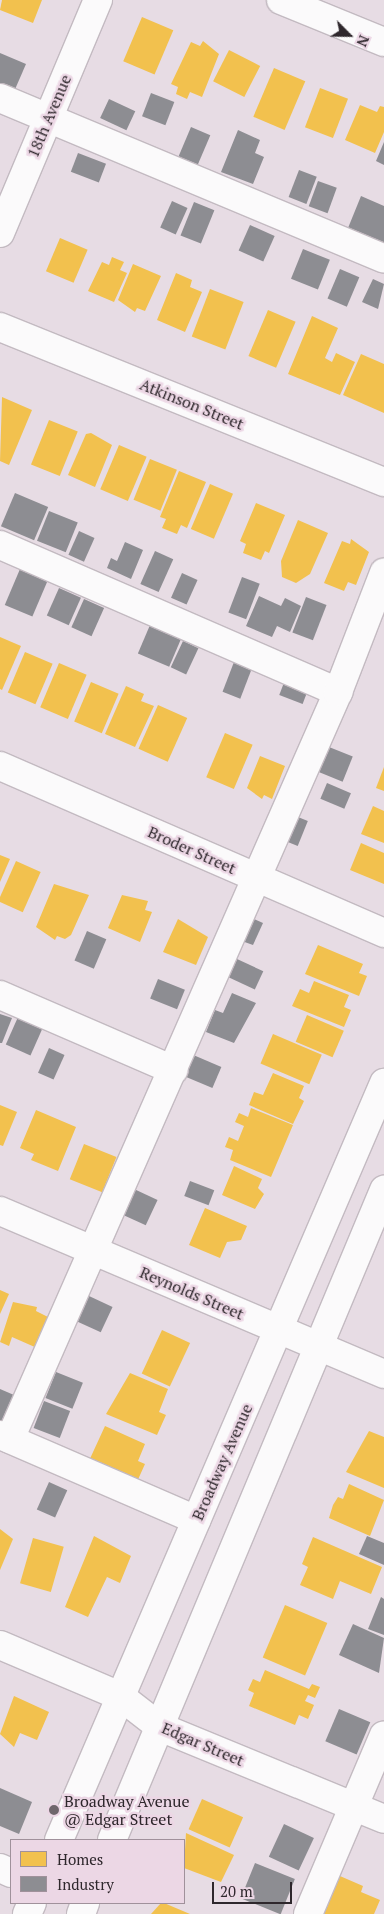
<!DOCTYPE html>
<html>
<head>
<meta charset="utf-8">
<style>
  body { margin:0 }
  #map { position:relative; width:384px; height:1914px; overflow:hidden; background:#e7dce4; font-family:"PT Serif",serif }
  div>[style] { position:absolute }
  .homes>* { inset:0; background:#f2c14e; transform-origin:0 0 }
  .industry>* { inset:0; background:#8d8d92; transform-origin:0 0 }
  .roads { filter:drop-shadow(1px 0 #c3bac1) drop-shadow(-1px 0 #c3bac1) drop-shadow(0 1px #c3bac1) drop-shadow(0 -1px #c3bac1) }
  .minor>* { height:28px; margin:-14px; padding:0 14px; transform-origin:14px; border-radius:14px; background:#fbfafb }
  .dots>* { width:14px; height:14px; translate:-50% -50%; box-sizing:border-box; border:2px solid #ecd7e5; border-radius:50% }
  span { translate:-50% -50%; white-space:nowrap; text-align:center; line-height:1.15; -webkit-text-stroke:5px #ecd7e5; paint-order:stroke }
  .street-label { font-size:16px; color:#2e272c }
  .poi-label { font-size:16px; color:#2e272c }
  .left { translate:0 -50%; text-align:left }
  .legend { position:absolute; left:10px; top:1839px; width:175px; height:65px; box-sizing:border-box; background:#ecd7e5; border:1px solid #a0919b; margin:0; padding:6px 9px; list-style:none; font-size:15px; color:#2e272c }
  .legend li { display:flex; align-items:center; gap:10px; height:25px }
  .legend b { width:25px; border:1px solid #a0919b }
  .north { position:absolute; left:324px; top:10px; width:50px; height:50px; -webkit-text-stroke:4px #ecd7e5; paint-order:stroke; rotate:113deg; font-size:14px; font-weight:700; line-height:20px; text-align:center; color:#2e272c }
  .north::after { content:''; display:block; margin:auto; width:18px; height:22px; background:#2e272c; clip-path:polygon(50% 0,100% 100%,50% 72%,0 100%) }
  .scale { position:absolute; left:212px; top:1882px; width:80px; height:22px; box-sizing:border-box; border:2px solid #2e272c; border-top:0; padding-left:6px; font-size:15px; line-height:18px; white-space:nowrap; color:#2e272c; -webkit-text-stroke:4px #ecd7e5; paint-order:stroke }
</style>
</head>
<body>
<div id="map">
  <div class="homes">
    <i style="clip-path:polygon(2px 0,42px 0,33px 23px,0 10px)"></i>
    <i style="left:142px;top:17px;width:34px;height:48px;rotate:23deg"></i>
    <i style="clip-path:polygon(203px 41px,219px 54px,202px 97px,190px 92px,187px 99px,176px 94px,178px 87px,171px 84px,191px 42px,200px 46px)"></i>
    <i style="left:229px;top:50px;width:35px;height:35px;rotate:27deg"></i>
    <i style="left:274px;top:68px;width:34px;height:53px;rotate:23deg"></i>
    <i style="left:320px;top:88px;width:30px;height:42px;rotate:21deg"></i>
    <i style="clip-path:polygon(360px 105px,377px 112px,380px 106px,384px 107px,384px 132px,375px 153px,345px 140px)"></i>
    <i style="left:60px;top:238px;width:30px;height:36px;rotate:23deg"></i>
    <i style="clip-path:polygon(112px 257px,124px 262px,120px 270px,127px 273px,114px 302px,88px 291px,102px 262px,109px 265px)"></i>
    <i style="clip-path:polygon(133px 264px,161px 276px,145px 311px,137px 308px,135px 312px,118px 300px)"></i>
    <i style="clip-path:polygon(176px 273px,192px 280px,190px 287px,202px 292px,185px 332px,157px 320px)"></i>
    <i style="left:210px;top:289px;width:36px;height:51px;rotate:21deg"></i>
    <i style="left:268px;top:310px;width:30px;height:50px;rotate:23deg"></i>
    <i style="clip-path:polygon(312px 316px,338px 328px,325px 358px,332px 362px,336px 353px,355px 362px,340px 395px,288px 374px)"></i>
    <i style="clip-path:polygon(361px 354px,384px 364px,384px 413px,343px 395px)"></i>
    <i style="clip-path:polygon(2px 397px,32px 410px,9px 465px,0 461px)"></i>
    <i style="left:49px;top:420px;width:31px;height:48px;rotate:22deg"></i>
    <i style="clip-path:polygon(91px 433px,112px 445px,95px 487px,68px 475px,86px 434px)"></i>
    <i style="left:119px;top:445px;width:30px;height:48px;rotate:23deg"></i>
    <i style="left:150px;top:459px;width:29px;height:44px;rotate:22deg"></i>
    <i style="clip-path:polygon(179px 471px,206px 482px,187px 528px,181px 525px,177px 534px,162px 528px,166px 519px,160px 517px)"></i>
    <i style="left:210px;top:484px;width:25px;height:49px;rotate:23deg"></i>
    <i style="clip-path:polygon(256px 503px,285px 515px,269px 553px,265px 551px,261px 560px,243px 553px,246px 544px,240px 541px)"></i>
    <i style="clip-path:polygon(298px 520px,328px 533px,310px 574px,296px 583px,282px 577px,281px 561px)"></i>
    <i style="clip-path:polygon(351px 539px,369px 552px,356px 585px,348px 582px,344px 591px,324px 583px,342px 541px,350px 544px)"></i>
    <i style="clip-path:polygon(0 637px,21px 646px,2px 690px,0 689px)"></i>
    <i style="left:25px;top:652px;width:30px;height:44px;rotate:23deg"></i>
    <i style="left:59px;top:663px;width:30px;height:48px;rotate:23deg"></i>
    <i style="left:91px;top:682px;width:30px;height:43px;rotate:23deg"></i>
    <i style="clip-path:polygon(126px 686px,144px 694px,141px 701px,154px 706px,135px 747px,105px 734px)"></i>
    <i style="left:158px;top:705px;width:32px;height:48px;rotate:24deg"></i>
    <i style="left:225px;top:733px;width:30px;height:48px;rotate:23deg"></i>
    <i style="clip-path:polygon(260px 756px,285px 766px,272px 799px,264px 795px,262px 799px,247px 788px)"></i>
    <i style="clip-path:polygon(384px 767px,384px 791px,376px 788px)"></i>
    <i style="clip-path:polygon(373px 806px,384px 811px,384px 843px,361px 834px)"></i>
    <i style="clip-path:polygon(361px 843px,384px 853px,384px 884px,350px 870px)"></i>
    <i style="clip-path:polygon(0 855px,10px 859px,0 882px)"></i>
    <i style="left:16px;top:861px;width:27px;height:44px;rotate:24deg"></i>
    <i style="clip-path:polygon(54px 884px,89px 895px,71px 935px,65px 939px,57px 936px,55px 940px,36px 927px)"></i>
    <i style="clip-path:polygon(122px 895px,148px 901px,145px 910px,152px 912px,140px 942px,108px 928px)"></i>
    <i style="clip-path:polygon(178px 919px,208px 937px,196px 965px,163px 952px)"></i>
    <i style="clip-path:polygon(318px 945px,363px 964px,359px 973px,367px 976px,359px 996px,305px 974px)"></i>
    <i style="clip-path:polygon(314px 981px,349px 995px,344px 1007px,351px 1010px,344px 1027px,292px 1006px,300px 989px,309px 993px)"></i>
    <i style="left:307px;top:1015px;width:40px;height:29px;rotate:23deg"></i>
    <i style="left:273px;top:1034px;width:53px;height:32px;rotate:23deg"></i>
    <i style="clip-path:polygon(273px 1073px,304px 1086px,299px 1098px,304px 1101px,293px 1124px,249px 1105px,254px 1092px,263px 1095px)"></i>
    <i style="clip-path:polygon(0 1105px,17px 1112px,3px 1146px,0 1145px)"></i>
    <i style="clip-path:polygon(251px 1108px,293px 1125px,271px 1177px,230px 1160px,233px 1150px,225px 1147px,229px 1137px,238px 1141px,244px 1126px,235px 1122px,239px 1113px,248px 1117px)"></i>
    <i style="clip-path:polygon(36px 1110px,76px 1127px,58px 1171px,31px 1160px,34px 1154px,20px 1148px)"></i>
    <i style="left:84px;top:1144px;width:35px;height:38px;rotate:22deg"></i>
    <i style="clip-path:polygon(234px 1166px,262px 1179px,258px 1188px,264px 1194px,255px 1209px,222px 1195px)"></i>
    <i style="clip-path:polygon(205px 1208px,247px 1226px,241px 1240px,227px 1242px,220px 1258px,189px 1245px)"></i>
    <i style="clip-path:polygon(0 1290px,9px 1294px,0 1314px)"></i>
    <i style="clip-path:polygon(13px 1302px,37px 1307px,36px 1311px,50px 1318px,37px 1348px,12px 1337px,9px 1346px,0 1342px)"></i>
    <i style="left:162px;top:1330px;width:31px;height:48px;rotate:25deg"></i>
    <i style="clip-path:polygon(130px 1373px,168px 1389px,159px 1412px,166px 1415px,157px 1435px,106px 1414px)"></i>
    <i style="clip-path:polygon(105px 1426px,145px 1444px,138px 1461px,145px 1464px,136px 1484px,88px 1463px)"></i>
    <i style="clip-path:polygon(369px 1431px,384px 1437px,384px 1488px,346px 1472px)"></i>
    <i style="clip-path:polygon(349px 1484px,384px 1500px,370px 1536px,329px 1518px,333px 1505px,338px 1497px,343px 1499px)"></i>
    <i style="clip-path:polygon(0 1529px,13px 1539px,0 1570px)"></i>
    <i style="clip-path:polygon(94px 1536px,131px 1556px,120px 1583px,107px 1577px,88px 1617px,65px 1607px)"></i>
    <i style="clip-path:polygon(313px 1537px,382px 1567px,371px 1594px,340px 1581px,333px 1599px,300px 1585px,308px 1567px,302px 1564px)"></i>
    <i style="left:33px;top:1538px;width:32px;height:47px;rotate:16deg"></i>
    <i style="left:285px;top:1605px;width:46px;height:57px;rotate:23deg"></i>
    <i style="clip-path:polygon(265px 1670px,309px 1689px,312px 1684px,320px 1687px,315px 1698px,308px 1695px,305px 1701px,314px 1705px,308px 1719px,299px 1715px,295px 1725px,249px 1706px,254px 1693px,248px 1690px,253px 1679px,260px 1682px)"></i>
    <i style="clip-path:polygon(14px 1696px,49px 1712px,37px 1740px,20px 1733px,14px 1747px,0 1734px)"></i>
    <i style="left:202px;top:1799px;width:45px;height:33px;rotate:24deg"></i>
    <i style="clip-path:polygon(186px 1833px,234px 1855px,221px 1882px,184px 1868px)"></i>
    <i style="clip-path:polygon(333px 1873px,363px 1886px,361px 1892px,380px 1900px,374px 1914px,315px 1914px)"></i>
    <i style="clip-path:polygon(161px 1903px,164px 1903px,190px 1914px,151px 1914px)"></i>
  </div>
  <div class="industry">
    <i style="clip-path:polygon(0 53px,26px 64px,13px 94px,0 88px)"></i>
    <i style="left:151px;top:93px;width:25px;height:25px;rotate:21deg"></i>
    <i style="left:109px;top:99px;width:29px;height:21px;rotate:25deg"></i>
    <i style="left:191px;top:127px;width:21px;height:33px;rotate:23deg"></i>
    <i style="clip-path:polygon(238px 130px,260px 140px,255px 153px,264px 157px,253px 184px,221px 172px)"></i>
    <i style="clip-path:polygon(384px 142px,384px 165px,376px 161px)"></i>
    <i style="left:78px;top:153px;width:30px;height:20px;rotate:21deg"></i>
    <i style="left:299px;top:170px;width:19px;height:29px;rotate:21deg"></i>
    <i style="left:318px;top:181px;width:20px;height:27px;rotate:20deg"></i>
    <i style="clip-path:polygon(361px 196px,384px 206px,384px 243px,348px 228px)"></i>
    <i style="left:172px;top:201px;width:17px;height:29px;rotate:24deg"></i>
    <i style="left:194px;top:202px;width:22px;height:36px;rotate:22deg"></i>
    <i style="left:250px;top:225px;width:27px;height:28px;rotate:24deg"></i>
    <i style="left:303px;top:249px;width:29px;height:32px;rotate:22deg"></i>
    <i style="left:340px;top:269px;width:21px;height:32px;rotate:23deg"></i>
    <i style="clip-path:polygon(373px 279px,384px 284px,378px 309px,362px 302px)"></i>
    <i style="left:15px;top:493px;width:36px;height:36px;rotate:23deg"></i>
    <i style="left:49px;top:511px;width:31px;height:32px;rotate:22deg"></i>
    <i style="left:79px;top:531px;width:17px;height:26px;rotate:24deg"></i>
    <i style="clip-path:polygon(125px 542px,143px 550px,131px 579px,107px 568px,111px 558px,117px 561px)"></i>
    <i style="left:155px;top:551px;width:20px;height:36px;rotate:24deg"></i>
    <i style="left:20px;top:569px;width:30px;height:39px;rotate:23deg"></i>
    <i style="left:182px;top:573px;width:17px;height:27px;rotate:24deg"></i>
    <i style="left:242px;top:577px;width:19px;height:38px;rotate:21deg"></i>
    <i style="left:59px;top:588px;width:24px;height:30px;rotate:24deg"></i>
    <i style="clip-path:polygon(259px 596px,281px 606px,285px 598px,301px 606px,290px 632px,277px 626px,272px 637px,246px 626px)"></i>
    <i style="left:306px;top:597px;width:22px;height:38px;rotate:21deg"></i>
    <i style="left:84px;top:599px;width:22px;height:31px;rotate:24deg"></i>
    <i style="left:150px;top:625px;width:34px;height:31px;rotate:23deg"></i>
    <i style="left:183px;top:641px;width:17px;height:29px;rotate:25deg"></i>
    <i style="left:234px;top:662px;width:19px;height:32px;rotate:21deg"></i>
    <i style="left:285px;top:680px;width:25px;height:16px;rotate:21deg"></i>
    <i style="left:324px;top:745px;width:31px;height:27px;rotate:22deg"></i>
    <i style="left:327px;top:783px;width:26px;height:17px;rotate:23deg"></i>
    <i style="left:293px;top:815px;width:16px;height:27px;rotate:22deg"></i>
    <i style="clip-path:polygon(247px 916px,263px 923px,253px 945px,239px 940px)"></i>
    <i style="left:87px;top:931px;width:21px;height:32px;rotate:23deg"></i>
    <i style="left:237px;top:959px;width:29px;height:20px;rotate:25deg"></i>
    <i style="left:158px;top:979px;width:29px;height:21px;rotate:22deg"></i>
    <i style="clip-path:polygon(232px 993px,256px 1003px,234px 1043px,206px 1032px,215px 1010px,223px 1013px)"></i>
    <i style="clip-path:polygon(0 1014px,12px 1018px,2px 1043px,0 1043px)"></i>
    <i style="left:18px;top:1017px;width:27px;height:30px;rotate:24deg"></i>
    <i style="left:49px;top:1048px;width:17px;height:27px;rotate:24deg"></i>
    <i style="left:191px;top:1054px;width:33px;height:23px;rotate:23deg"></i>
    <i style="left:190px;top:1181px;width:26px;height:16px;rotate:21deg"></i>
    <i style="left:134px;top:1189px;width:26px;height:28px;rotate:25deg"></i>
    <i style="left:89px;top:1296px;width:26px;height:28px;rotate:25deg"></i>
    <i style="left:56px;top:1372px;width:29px;height:28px;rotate:22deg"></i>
    <i style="clip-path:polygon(0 1389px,14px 1395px,2px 1421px,0 1420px)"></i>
    <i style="left:44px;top:1401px;width:28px;height:29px;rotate:21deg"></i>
    <i style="left:49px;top:1482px;width:20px;height:30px;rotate:24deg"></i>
    <i style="clip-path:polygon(367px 1536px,384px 1543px,384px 1565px,359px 1554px)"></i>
    <i style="clip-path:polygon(381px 1597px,384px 1599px,384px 1635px,368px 1629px)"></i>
    <i style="clip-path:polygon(353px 1624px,384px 1638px,379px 1673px,339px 1655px)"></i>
    <i style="left:339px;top:1709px;width:34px;height:35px;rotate:23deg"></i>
    <i style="clip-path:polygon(0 1788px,32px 1802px,19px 1834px,0 1826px)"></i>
    <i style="left:284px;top:1824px;width:33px;height:36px;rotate:25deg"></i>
    <i style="left:255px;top:1863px;width:43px;height:38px;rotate:22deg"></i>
  </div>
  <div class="roads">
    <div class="minor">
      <i style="left:281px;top:0;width:111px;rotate:22.2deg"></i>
      <i style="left:0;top:98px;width:416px;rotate:22.7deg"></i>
      <i style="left:0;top:233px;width:253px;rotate:-67.2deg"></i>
      <i style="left:0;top:327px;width:414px;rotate:22deg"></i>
      <i style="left:0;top:545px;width:369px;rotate:23.5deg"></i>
      <i style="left:0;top:766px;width:419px;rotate:23.5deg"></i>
      <i style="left:0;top:995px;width:189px;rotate:23.4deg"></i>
      <i style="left:0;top:1211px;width:417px;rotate:23deg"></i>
      <i style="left:0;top:1435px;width:214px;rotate:23.4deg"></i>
      <i style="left:10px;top:1439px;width:816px;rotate:-66.29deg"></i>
      <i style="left:338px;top:692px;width:128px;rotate:-68.9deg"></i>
      <i style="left:0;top:1645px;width:130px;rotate:23deg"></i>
      <i style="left:120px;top:1696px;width:51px;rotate:37.8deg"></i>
      <i style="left:160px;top:1727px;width:242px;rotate:22.3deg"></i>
      <i style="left:59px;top:1840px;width:824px;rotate:-66.76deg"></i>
      <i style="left:112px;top:1840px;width:705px;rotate:-67.29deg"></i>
      <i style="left:0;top:1868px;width:12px;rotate:24deg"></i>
      <i style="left:27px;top:1914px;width:12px;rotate:-66deg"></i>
      <i style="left:81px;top:1914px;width:12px;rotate:-70deg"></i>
      <i style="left:308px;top:1914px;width:194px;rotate:-67deg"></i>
    </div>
  </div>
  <div class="dots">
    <i style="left:54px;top:1810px;background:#6f666c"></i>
  </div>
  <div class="street-label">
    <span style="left:49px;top:116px;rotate:-67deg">18th Avenue</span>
    <span style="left:192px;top:404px;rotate:22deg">Atkinson Street</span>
    <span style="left:192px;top:850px;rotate:24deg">Broder Street</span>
    <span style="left:192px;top:1293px;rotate:23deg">Reynolds Street</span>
    <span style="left:222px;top:1462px;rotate:-66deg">Broadway Avenue</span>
    <span style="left:203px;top:1744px;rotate:23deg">Edgar Street</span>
  </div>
  <div class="poi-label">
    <span class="left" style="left:64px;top:1810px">Broadway Avenue<br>@ Edgar Street</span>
  </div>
  <ul class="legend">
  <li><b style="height:14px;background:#f2c14e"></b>Homes</li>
  <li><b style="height:14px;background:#8d8d92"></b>Industry</li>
  </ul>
  <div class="north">N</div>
  <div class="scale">20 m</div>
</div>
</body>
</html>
